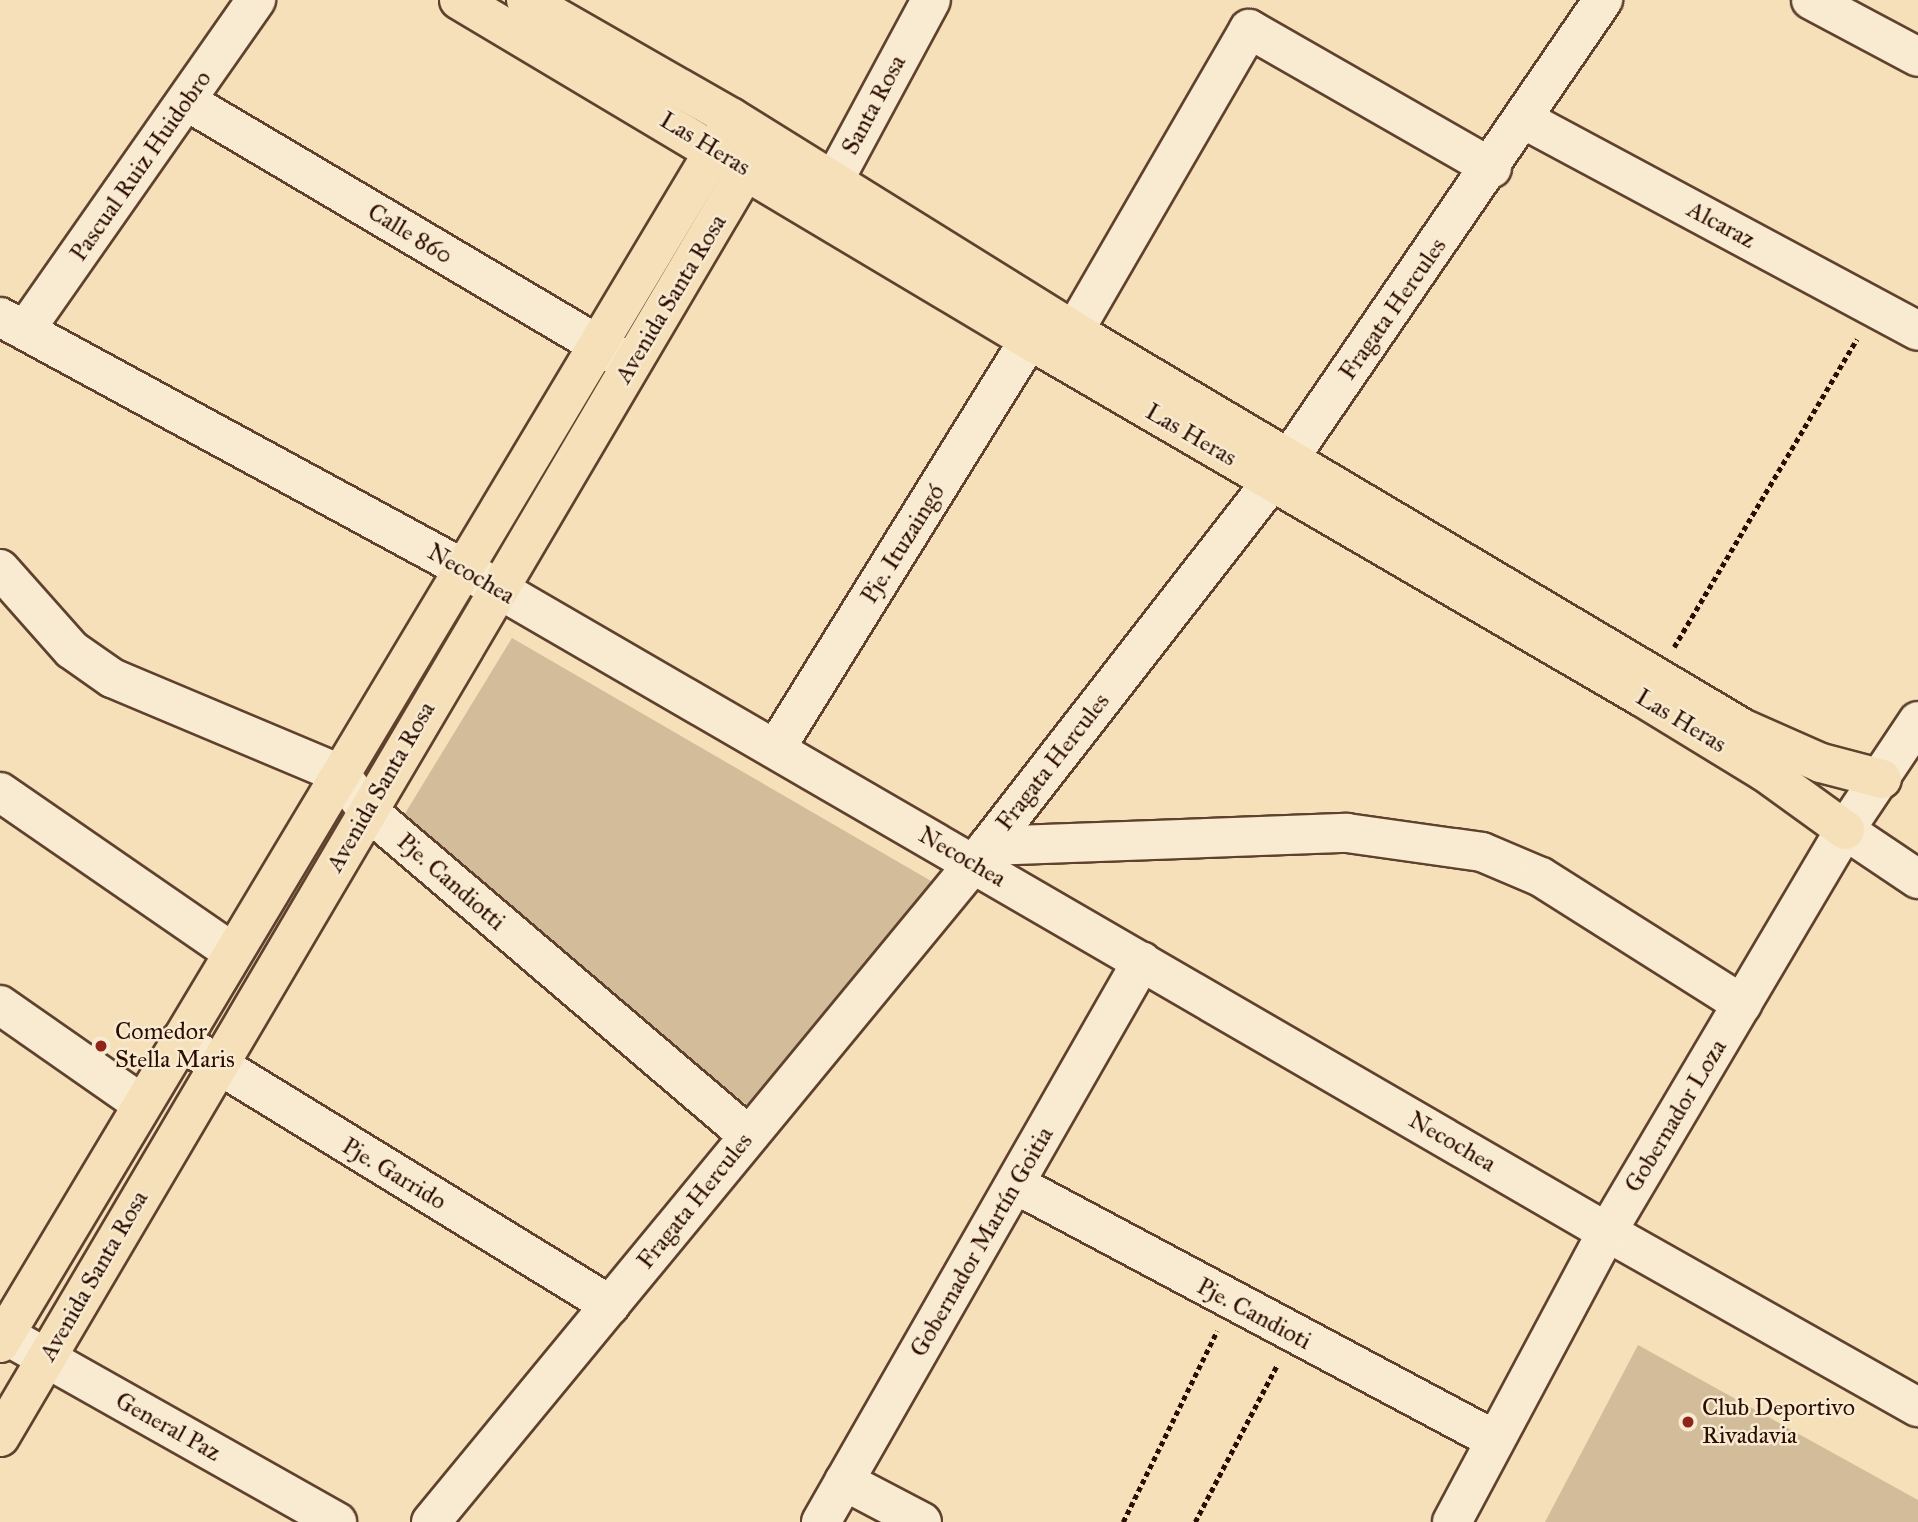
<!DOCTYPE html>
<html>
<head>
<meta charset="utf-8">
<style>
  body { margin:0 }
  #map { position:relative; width:1918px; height:1522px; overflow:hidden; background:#f5e0b9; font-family:"IM FELL Great Primer",serif }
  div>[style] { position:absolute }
  .green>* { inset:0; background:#d3bc9a }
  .path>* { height:4.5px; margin-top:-2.25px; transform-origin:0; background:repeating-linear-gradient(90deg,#2d0c00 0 5px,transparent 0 8.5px) }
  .roads { filter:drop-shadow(2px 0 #5f412e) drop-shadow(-2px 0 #5f412e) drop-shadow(0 2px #5f412e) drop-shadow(0 -2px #5f412e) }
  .minor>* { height:38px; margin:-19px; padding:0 19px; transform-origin:19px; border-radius:19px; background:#f8ebd2 }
  .major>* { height:38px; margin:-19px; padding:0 19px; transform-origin:19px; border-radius:19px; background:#f5e0b9 }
  .dots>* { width:19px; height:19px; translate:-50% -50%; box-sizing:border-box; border:4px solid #f8ebd2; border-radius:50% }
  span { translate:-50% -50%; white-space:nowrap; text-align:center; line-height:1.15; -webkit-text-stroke:5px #f8ebd2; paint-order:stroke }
  .street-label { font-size:24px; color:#2d0c00 }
  .poi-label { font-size:24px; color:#2d0c00 }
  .left { translate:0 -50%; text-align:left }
</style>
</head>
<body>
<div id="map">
  <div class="green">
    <i style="clip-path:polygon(512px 638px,938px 885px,753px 1110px,398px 825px)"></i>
    <i style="clip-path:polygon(1638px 1345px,1918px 1500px,1918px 1522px,1545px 1522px)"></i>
  </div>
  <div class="path">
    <i style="left:1674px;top:647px;width:358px;rotate:-59.3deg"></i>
    <i style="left:1123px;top:1522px;width:213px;rotate:-63.8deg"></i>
    <i style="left:1195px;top:1522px;width:177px;rotate:-62.4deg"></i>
  </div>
  <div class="roads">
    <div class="minor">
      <i style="left:1811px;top:0;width:121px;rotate:28deg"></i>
      <i style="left:188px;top:102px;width:510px;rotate:30.64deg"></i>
      <i style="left:1523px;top:119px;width:448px;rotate:28.2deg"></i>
      <i style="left:818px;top:210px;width:238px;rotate:-61.7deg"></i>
      <i style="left:0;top:317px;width:528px;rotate:28.51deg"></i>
      <i style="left:464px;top:569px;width:1321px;rotate:30.12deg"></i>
      <i style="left:1607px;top:1232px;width:357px;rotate:29.4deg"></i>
      <i style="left:25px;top:330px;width:403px;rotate:-55deg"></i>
      <i style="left:1074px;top:331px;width:349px;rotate:-59.9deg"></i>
      <i style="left:1249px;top:29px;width:280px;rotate:29.8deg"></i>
      <i style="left:0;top:569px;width:108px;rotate:48.4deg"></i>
      <i style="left:72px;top:650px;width:49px;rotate:35deg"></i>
      <i style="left:112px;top:678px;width:247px;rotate:22.8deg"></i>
      <i style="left:340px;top:774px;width:45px;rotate:53.1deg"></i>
      <i style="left:367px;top:810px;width:502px;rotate:40.48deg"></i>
      <i style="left:776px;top:748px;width:480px;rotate:-58.2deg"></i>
      <i style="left:0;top:792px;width:282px;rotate:34.6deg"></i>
      <i style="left:1845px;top:830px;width:88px;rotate:33.9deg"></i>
      <i style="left:988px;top:846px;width:359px;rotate:-2.1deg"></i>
      <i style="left:1347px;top:833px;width:136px;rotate:8deg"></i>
      <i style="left:1482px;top:852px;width:64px;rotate:23deg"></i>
      <i style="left:1541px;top:877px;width:238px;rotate:32.3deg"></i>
      <i style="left:0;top:1005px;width:173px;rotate:34.9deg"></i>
      <i style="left:180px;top:1041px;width:505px;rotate:31.55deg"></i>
      <i style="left:1015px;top:1184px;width:544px;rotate:28.07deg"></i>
      <i style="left:0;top:1332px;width:387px;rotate:29.4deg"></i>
      <i style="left:844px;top:1481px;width:88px;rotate:27.7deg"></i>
      <i style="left:431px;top:1522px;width:876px;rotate:-50.51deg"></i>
      <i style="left:988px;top:846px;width:489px;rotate:-52.1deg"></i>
      <i style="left:1288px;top:460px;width:558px;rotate:-55.6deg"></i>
      <i style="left:821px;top:1522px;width:646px;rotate:-60.22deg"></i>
      <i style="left:1452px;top:1522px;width:329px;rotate:-61.9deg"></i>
      <i style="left:1607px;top:1232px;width:467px;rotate:-59.4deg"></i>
      <i style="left:1845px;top:830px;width:131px;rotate:-56.2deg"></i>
    </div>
    <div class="major">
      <i style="left:459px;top:0;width:664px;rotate:30.82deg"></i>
      <i style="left:1029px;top:340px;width:709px;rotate:30.22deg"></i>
      <i style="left:1642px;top:697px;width:144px;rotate:31.4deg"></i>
      <i style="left:1765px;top:772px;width:99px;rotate:35.9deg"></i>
      <i style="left:526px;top:0;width:237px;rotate:29.8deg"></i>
      <i style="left:732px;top:118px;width:403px;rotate:31.9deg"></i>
      <i style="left:1074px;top:331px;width:777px;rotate:30.72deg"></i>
      <i style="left:1742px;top:728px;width:86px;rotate:23.9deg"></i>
      <i style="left:1821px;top:763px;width:63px;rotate:14.7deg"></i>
      <i style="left:0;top:1343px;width:1415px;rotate:-59.08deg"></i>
      <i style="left:0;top:1437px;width:1496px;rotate:-59.51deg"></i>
    </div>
  </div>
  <div class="dots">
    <i style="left:101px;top:1046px;background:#8f2418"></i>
    <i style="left:1688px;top:1422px;background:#8f2418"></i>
  </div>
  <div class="street-label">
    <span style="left:874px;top:105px;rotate:-62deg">Santa Rosa</span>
    <span style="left:705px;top:144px;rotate:31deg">Las Heras</span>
    <span style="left:141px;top:166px;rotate:-55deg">Pascual Ruiz Huidobro</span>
    <span style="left:1721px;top:225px;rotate:28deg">Alcaraz</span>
    <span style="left:410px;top:234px;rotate:31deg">Calle 860</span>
    <span style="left:671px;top:299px;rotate:-59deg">Avenida Santa Rosa</span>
    <span style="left:1393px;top:309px;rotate:-55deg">Fragata Hercules</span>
    <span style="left:1191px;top:435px;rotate:30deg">Las Heras</span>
    <span style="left:903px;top:544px;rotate:-58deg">Pje. Ituzaingó</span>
    <span style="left:471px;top:574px;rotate:30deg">Necochea</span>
    <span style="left:1681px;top:721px;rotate:31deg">Las Heras</span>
    <span style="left:1053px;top:762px;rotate:-52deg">Fragata Hercules</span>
    <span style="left:381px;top:787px;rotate:-60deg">Avenida Santa Rosa</span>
    <span style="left:962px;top:857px;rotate:30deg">Necochea</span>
    <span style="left:451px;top:882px;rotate:41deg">Pje. Candiotti</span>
    <span style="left:1676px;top:1116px;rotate:-59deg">Gobernador Loza</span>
    <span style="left:1452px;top:1142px;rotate:30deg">Necochea</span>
    <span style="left:394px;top:1174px;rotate:31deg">Pje. Garrido</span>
    <span style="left:695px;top:1201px;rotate:-51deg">Fragata Hercules</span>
    <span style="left:982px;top:1242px;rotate:-60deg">Gobernador Martín Goitia</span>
    <span style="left:94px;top:1276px;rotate:-60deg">Avenida Santa Rosa</span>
    <span style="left:1254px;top:1314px;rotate:28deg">Pje. Candioti</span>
    <span style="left:168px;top:1427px;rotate:29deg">General Paz</span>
  </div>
  <div class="poi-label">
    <span class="left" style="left:115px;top:1046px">Comedor<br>Stella Maris</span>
    <span class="left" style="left:1702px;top:1422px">Club Deportivo<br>Rivadavia</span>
  </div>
</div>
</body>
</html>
